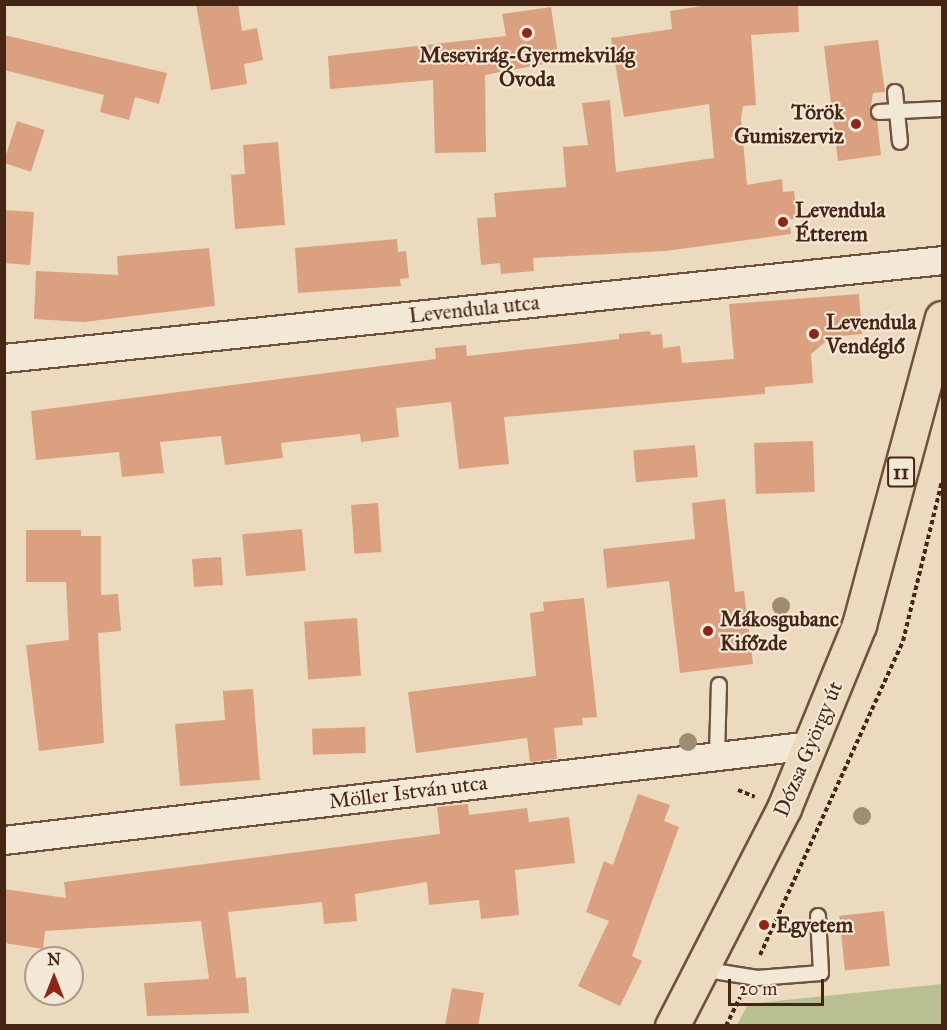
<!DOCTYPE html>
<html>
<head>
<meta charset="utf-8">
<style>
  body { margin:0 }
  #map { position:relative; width:947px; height:1030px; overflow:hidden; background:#ecdabf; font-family:"IM FELL Great Primer",serif }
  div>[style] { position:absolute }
  .green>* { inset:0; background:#b9bf91 }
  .building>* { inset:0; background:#daa080; transform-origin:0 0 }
  .path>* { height:4px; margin-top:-2px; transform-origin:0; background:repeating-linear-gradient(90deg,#452513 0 4.5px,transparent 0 7.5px) }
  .roads { filter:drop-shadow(2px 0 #6f523e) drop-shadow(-2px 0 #6f523e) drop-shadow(0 2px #6f523e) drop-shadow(0 -2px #6f523e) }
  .lane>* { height:14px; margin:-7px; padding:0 7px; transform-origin:7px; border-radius:7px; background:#f3e7d5 }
  .street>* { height:27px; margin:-13.5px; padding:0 13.5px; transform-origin:13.5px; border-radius:13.5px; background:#f3e7d5 }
  .primary>* { height:33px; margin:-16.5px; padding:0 16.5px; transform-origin:16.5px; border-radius:16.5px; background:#ecdabf }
  .trees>* { width:18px; height:18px; margin:-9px; border-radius:50%; background:#a08c71 }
  .dots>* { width:16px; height:16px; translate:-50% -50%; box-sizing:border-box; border:3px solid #f3e7d5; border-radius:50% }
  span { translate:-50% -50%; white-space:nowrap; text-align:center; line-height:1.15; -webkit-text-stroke:4.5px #f3e7d5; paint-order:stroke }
  .shield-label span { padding:2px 4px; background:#f3e7d5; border:2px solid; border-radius:4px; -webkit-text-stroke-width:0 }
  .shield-label { font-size:20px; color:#452513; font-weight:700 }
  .poi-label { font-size:21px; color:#452513; font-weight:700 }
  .right { translate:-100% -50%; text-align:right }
  .left { translate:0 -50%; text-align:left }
  .street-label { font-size:21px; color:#452513 }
  .frame { position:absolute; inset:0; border:6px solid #452513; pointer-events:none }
  .north { position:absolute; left:24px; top:946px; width:60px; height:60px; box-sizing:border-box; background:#f3e7d5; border:2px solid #ad9987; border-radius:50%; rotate:0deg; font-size:16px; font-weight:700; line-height:24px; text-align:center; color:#452513 }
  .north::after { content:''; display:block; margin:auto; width:21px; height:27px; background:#8f2418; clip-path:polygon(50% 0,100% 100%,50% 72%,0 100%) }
  .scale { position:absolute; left:728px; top:979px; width:96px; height:27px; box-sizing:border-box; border:3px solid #452513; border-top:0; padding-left:8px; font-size:18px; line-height:21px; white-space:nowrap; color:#452513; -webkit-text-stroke:4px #f3e7d5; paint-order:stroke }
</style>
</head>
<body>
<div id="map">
  <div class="green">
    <i style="clip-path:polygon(942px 984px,942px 1025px,737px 1025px,748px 1004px)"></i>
  </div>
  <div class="building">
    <i style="clip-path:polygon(196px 4px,238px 4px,242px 31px,257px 28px,263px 60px,244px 64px,247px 84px,211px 90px)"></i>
    <i style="clip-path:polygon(714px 4px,798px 4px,799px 32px,751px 35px,756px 105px,743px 106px,741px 118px,747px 185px,782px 179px,783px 192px,794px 191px,798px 218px,789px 220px,791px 234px,665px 251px,533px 258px,534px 271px,501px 274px,500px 263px,481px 265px,477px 218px,496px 217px,494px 193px,566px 187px,563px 147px,588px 145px,582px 103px,610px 100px,616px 172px,714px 158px,709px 104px,624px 117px,611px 38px,672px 29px,670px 11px)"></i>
    <i style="clip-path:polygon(551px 7px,559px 61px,485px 75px,486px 152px,435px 153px,433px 80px,330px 89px,328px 56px,506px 36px,502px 14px)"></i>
    <i style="clip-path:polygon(4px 35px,167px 73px,159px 104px,135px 97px,129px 120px,100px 112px,104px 95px,4px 70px)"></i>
    <i style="clip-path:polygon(878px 40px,885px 92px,873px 93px,870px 112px,877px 120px,881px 155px,838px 161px,824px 46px)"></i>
    <i style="left:17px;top:121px;width:29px;height:44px;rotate:18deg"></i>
    <i style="clip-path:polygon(278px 142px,285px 225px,235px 229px,231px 175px,245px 174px,243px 145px)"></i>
    <i style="left:4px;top:210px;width:30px;height:53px;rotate:4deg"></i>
    <i style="clip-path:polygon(397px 239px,398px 252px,406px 251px,409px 278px,400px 279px,401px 286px,298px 293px,295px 248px)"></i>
    <i style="clip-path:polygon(209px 248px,215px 306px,84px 322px,34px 319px,36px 271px,118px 275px,117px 256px)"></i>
    <i style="clip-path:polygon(859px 294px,862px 334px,831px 337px,811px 354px,813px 383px,765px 387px,765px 394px,504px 417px,509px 464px,459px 469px,451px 402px,396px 408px,399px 437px,361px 442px,360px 434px,281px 443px,283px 458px,225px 465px,221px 436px,160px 442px,164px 473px,122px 477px,119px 452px,36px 460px,31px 411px,436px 359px,435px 348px,466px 345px,467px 356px,619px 339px,619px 334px,650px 331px,651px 335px,662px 334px,663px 348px,680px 346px,682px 363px,734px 359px,729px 304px)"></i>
    <i style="left:813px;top:441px;width:51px;height:59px;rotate:88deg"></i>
    <i style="left:695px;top:445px;width:32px;height:62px;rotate:85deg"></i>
    <i style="clip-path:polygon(725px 499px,735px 592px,744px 591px,753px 664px,680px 673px,669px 581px,607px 588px,603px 549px,695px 539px,692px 503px)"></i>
    <i style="left:378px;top:503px;width:49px;height:27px;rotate:86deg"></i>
    <i style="left:302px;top:529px;width:42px;height:60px;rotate:85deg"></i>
    <i style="clip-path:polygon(26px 530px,81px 530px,81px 536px,101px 536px,101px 595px,118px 594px,121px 631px,98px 633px,104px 743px,39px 751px,26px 645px,69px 640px,66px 582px,26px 582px)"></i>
    <i style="left:221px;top:557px;width:28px;height:29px;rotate:86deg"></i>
    <i style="clip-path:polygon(584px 598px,597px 717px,582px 718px,583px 725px,554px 728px,557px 759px,530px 762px,527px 738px,416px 753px,408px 692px,536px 676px,530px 613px,544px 611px,543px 602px)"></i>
    <i style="left:357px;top:618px;width:58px;height:53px;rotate:86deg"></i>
    <i style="clip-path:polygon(253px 689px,260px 780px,180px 786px,175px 724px,225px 720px,223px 691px)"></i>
    <i style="left:365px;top:727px;width:26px;height:53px;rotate:88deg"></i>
    <i style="clip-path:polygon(638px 794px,670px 805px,664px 821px,679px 827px,632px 956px,642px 961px,620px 1006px,578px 986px,609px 921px,586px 912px,604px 861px,613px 865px)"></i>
    <i style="clip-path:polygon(468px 804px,469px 815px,527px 808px,529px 822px,569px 817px,575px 863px,515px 870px,519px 915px,481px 919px,479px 900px,429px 905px,427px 882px,355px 894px,357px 921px,324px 924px,322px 902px,228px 912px,236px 978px,246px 977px,249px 1013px,147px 1016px,144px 983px,209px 979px,201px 921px,45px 931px,43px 949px,4px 943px,4px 889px,66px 898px,64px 882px,440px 834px,437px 807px)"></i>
    <i style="left:884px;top:911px;width:55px;height:45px;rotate:84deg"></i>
    <i style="clip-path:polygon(452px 988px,484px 993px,478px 1026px,445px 1026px)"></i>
  </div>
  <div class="path">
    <i style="left:738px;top:790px;width:18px;rotate:22deg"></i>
    <i style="left:760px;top:955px;width:345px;rotate:-65.5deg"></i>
    <i style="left:903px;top:641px;width:165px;rotate:-76.3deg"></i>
    <i style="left:726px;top:1026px;width:32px;rotate:-64deg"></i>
  </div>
  <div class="roads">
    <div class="lane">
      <i style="left:895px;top:92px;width:50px;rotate:84.3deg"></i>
      <i style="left:879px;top:112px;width:63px;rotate:-2.7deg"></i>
      <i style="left:717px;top:755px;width:70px;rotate:-88.4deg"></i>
      <i style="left:701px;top:969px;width:57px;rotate:9.1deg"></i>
      <i style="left:757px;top:978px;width:64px;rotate:-4.5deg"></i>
      <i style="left:821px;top:973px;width:57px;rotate:-93deg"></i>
    </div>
    <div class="street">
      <i style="left:4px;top:358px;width:943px;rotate:-5.96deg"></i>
      <i style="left:4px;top:840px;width:813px;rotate:-6.71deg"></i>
    </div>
    <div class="primary">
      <i style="left:672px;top:1026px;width:245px;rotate:-62.8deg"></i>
      <i style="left:784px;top:808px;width:198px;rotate:-67.7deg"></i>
      <i style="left:859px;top:625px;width:318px;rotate:-74.9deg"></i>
    </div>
  </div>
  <div class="trees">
    <i style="left:781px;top:606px"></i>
    <i style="left:688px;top:742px"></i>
    <i style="left:862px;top:816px"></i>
  </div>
  <div class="dots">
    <i style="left:527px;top:33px;background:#8f2418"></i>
    <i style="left:856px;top:124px;background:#8f2418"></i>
    <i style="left:783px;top:222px;background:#8f2418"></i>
    <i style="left:814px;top:334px;background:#8f2418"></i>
    <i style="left:708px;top:631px;background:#8f2418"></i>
    <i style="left:764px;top:925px;background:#8f2418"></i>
  </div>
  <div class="shield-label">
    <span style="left:901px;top:472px">11</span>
  </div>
  <div class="poi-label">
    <span style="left:527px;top:67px">Mesevirág-Gyermekvilág<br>Óvoda</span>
    <span class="right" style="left:844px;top:124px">Török<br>Gumiszerviz</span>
    <span class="left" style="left:795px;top:222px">Levendula<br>Étterem</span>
    <span class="left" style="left:826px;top:334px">Levendula<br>Vendéglő</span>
    <span class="left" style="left:720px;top:631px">Mákosgubanc<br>Kifőzde</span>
    <span class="left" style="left:776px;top:925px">Egyetem</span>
  </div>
  <div class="street-label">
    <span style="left:474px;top:309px;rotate:-6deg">Levendula utca</span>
    <span style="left:808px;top:749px;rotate:-67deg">Dózsa György út</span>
    <span style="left:408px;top:792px;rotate:-7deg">Möller István utca</span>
  </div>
  <div class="frame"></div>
  <div class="north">N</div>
  <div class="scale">20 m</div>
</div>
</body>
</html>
